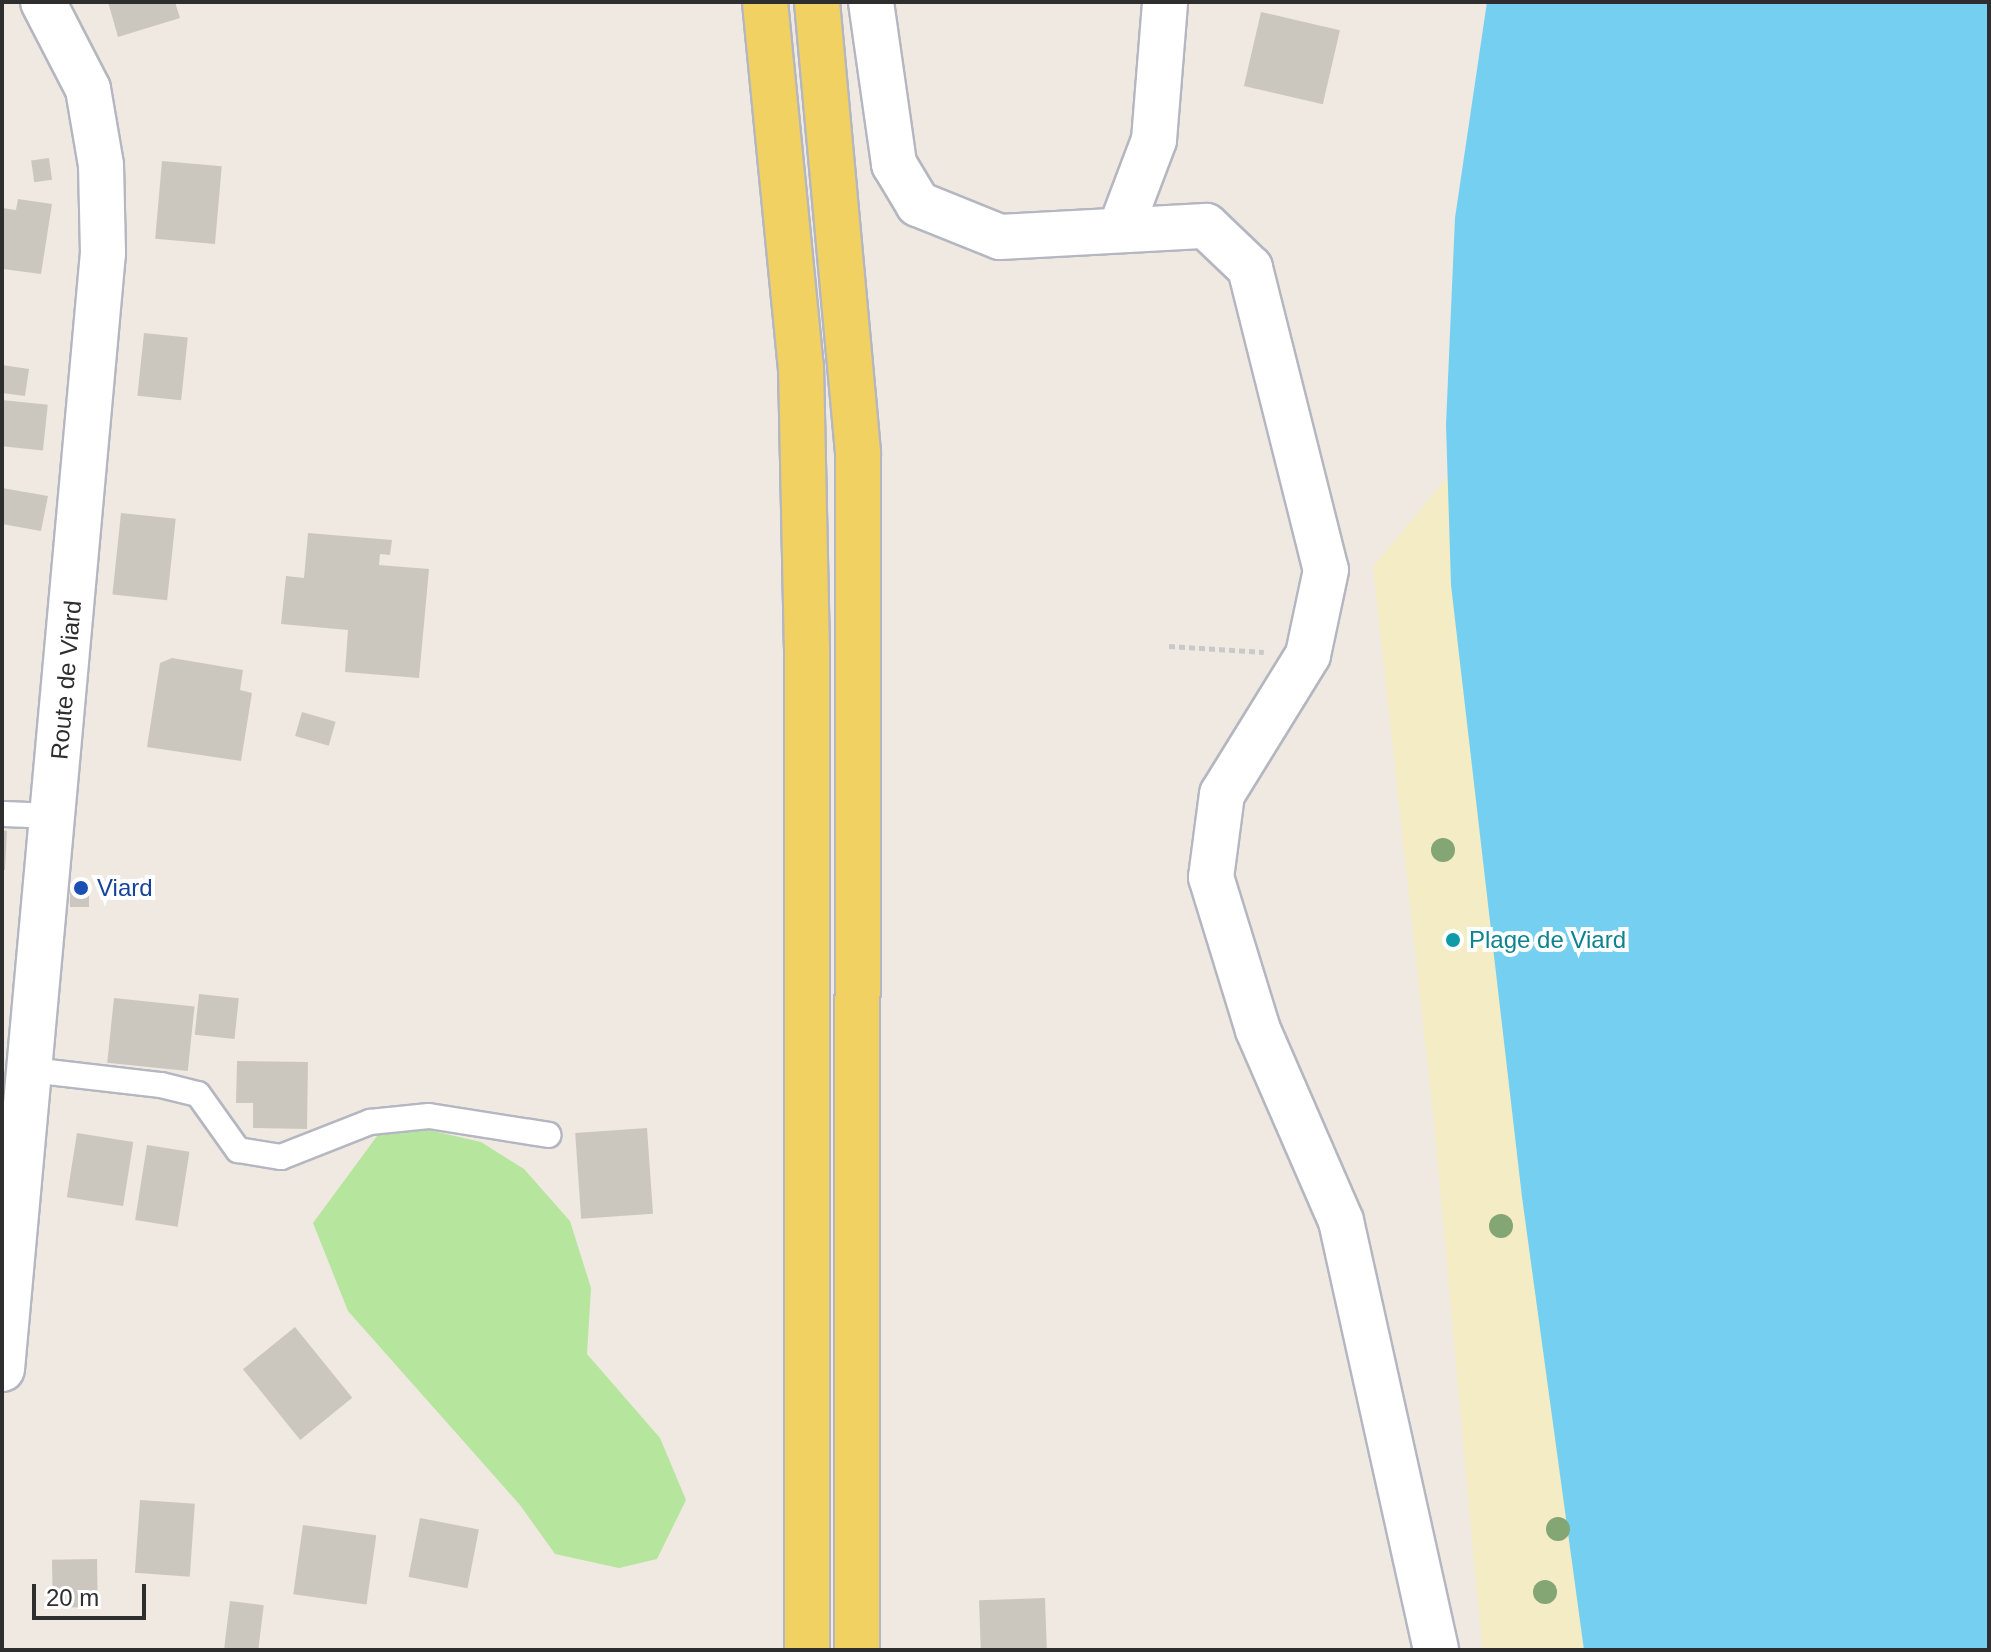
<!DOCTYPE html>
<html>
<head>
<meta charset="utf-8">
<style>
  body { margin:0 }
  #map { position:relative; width:1991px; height:1652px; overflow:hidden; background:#efe9e1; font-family:Arial,sans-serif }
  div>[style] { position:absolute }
  .green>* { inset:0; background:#b6e59e }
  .sand>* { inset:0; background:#f3ecc5 }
  .water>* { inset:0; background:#75cff0 }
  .building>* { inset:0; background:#cbc7bf; transform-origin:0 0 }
  .path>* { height:5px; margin-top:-2.5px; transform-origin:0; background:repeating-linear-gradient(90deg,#c9c9c9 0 6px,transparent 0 10px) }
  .roads { filter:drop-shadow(2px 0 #b4b7c1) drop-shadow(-2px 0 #b4b7c1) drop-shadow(0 2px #b4b7c1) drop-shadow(0 -2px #b4b7c1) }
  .lane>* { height:24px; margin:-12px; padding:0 12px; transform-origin:12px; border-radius:12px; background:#fff }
  .street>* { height:44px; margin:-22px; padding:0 22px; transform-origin:22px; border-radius:22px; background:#fff }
  .secondary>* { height:44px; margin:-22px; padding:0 22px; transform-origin:22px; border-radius:22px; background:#fff }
  .primary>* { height:44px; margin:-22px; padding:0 22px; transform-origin:22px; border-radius:22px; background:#f2d163 }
  .trees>* { width:24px; height:24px; margin:-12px; border-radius:50%; background:#84a574 }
  .dots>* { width:22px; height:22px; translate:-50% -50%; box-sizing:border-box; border:4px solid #fff; border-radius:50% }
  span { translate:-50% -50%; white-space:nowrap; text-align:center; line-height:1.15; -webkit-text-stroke:8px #fff; paint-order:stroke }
  .street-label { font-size:24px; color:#2e2e2e }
  .transit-label { font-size:24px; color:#164399 }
  .left { translate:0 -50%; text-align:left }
  .culture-label { font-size:24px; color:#0d838f }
  .frame { position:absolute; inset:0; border:4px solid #2e2e2e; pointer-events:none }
  .scale { position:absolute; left:32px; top:1584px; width:114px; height:36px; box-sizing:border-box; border:4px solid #2e2e2e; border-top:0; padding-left:10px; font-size:24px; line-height:28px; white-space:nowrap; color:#2e2e2e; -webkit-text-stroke:6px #fff; paint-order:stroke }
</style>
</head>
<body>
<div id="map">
  <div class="green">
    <i style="clip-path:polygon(420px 1128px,481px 1142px,524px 1169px,570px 1221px,591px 1288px,587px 1354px,660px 1438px,686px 1500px,657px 1559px,619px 1568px,555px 1554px,520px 1505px,348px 1311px,313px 1223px,380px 1132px)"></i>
  </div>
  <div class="sand">
    <i style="clip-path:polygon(1448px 476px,1470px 747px,1584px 1650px,1483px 1650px,1477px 1595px,1435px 1133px,1373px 567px)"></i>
  </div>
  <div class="water">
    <i style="clip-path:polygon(1487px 2px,1989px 2px,1989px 1650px,1584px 1650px,1522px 1197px,1451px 585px,1446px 425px,1455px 218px)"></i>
  </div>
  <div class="building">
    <i style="clip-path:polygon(108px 2px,175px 2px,180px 18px,118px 37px)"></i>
    <i style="left:1261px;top:12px;width:81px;height:76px;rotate:13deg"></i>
    <i style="left:49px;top:158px;width:22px;height:18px;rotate:82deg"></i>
    <i style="left:162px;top:161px;width:60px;height:78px;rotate:5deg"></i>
    <i style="clip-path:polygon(18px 199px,52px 204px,41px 274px,3px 269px,2px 208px,16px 210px)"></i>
    <i style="left:144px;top:333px;width:44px;height:63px;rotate:6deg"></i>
    <i style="clip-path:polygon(2px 365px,29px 369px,25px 396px,2px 393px)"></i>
    <i style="left:2px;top:400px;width:46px;height:46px;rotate:6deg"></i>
    <i style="clip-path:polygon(2px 488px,48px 496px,41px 531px,2px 524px)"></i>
    <i style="left:121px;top:513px;width:55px;height:82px;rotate:6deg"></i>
    <i style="clip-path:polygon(308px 533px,392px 540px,390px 555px,380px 554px,379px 565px,429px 569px,419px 678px,345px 672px,348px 630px,281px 624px,286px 576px,304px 578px)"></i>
    <i style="clip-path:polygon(172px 658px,243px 670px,240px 690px,252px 693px,241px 761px,147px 747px,160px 663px)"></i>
    <i style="left:302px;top:712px;width:35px;height:25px;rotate:16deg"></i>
    <i style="clip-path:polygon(2px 830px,7px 831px,5px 870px,2px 870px)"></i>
    <i style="left:70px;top:886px;width:19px;height:21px"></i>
    <i style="left:199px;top:994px;width:40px;height:41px;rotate:6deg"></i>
    <i style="left:114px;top:998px;width:81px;height:65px;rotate:6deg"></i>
    <i style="clip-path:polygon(237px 1061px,308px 1062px,307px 1129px,253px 1128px,253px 1103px,236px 1103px)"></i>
    <i style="left:647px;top:1128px;width:86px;height:72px;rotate:86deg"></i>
    <i style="left:77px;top:1133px;width:57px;height:65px;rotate:9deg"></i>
    <i style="left:147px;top:1145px;width:43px;height:76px;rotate:9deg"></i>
    <i style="left:295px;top:1327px;width:91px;height:67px;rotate:51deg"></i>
    <i style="left:140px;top:1500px;width:55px;height:73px;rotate:4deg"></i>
    <i style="left:420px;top:1518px;width:60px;height:60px;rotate:11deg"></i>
    <i style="left:303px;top:1525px;width:74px;height:70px;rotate:8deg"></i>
    <i style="left:97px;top:1559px;width:48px;height:45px;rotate:89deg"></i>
    <i style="left:1045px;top:1598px;width:52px;height:66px;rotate:88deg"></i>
    <i style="left:230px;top:1601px;width:34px;height:49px;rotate:7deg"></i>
  </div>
  <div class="path">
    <i style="left:1169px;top:646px;width:95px;rotate:3.6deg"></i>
  </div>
  <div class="roads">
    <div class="lane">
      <i style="left:2px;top:814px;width:52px;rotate:2.2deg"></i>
      <i style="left:31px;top:1070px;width:131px;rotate:6.6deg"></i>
      <i style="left:161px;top:1085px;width:38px;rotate:14deg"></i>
      <i style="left:198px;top:1094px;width:69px;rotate:54.5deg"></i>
      <i style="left:238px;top:1150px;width:44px;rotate:9.2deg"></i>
      <i style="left:281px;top:1157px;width:96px;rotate:-21.5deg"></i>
      <i style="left:370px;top:1122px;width:59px;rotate:-5.8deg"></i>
      <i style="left:429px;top:1116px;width:121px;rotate:9deg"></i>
    </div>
    <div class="street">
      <i style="left:871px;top:2px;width:164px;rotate:81.9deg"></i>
      <i style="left:894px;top:164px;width:47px;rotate:59deg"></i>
      <i style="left:918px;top:204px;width:88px;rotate:21.9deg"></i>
      <i style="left:1000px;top:237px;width:206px;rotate:-3.1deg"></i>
      <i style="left:1206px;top:226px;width:61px;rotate:43.7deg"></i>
      <i style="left:1250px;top:268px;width:311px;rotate:75.9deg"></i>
      <i style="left:1326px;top:570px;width:87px;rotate:102deg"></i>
      <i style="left:1308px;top:655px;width:163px;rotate:121.7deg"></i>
      <i style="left:1222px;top:794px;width:84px;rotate:97.5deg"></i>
      <i style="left:1211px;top:877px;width:160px;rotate:72.9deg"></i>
      <i style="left:1258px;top:1030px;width:208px;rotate:66.5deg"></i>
      <i style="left:1341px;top:1221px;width:439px;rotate:77.5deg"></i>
      <i style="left:1120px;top:230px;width:96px;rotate:-69.3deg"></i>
      <i style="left:1154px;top:140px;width:138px;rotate:-85.4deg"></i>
    </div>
    <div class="secondary">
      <i style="left:2px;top:1369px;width:1121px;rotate:-84.83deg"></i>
      <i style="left:103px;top:253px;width:88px;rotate:-91.3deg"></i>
      <i style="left:101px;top:165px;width:77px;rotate:-99.7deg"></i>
      <i style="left:88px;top:89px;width:98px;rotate:-117.3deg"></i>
    </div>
    <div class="primary">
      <i style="left:765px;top:2px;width:366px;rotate:84.4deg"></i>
      <i style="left:801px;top:366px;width:281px;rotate:88.8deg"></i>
      <i style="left:807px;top:647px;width:1003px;rotate:90deg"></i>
      <i style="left:817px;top:2px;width:452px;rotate:84.8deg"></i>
      <i style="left:858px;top:452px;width:1198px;rotate:90.05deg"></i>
    </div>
  </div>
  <div class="trees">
    <i style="left:1443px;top:850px"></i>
    <i style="left:1501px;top:1226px"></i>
    <i style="left:1558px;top:1529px"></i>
    <i style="left:1545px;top:1592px"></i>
  </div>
  <div class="dots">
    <i style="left:81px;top:888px;background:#1a4fb4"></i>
    <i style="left:1453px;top:940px;background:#0f9aa8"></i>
  </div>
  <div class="street-label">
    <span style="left:66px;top:680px;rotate:-85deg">Route de Viard</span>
  </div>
  <div class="transit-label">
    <span class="left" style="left:97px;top:888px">Viard</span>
  </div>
  <div class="culture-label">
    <span class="left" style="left:1469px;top:940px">Plage de Viard</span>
  </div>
  <div class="frame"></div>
  <div class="scale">20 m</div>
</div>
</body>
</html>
